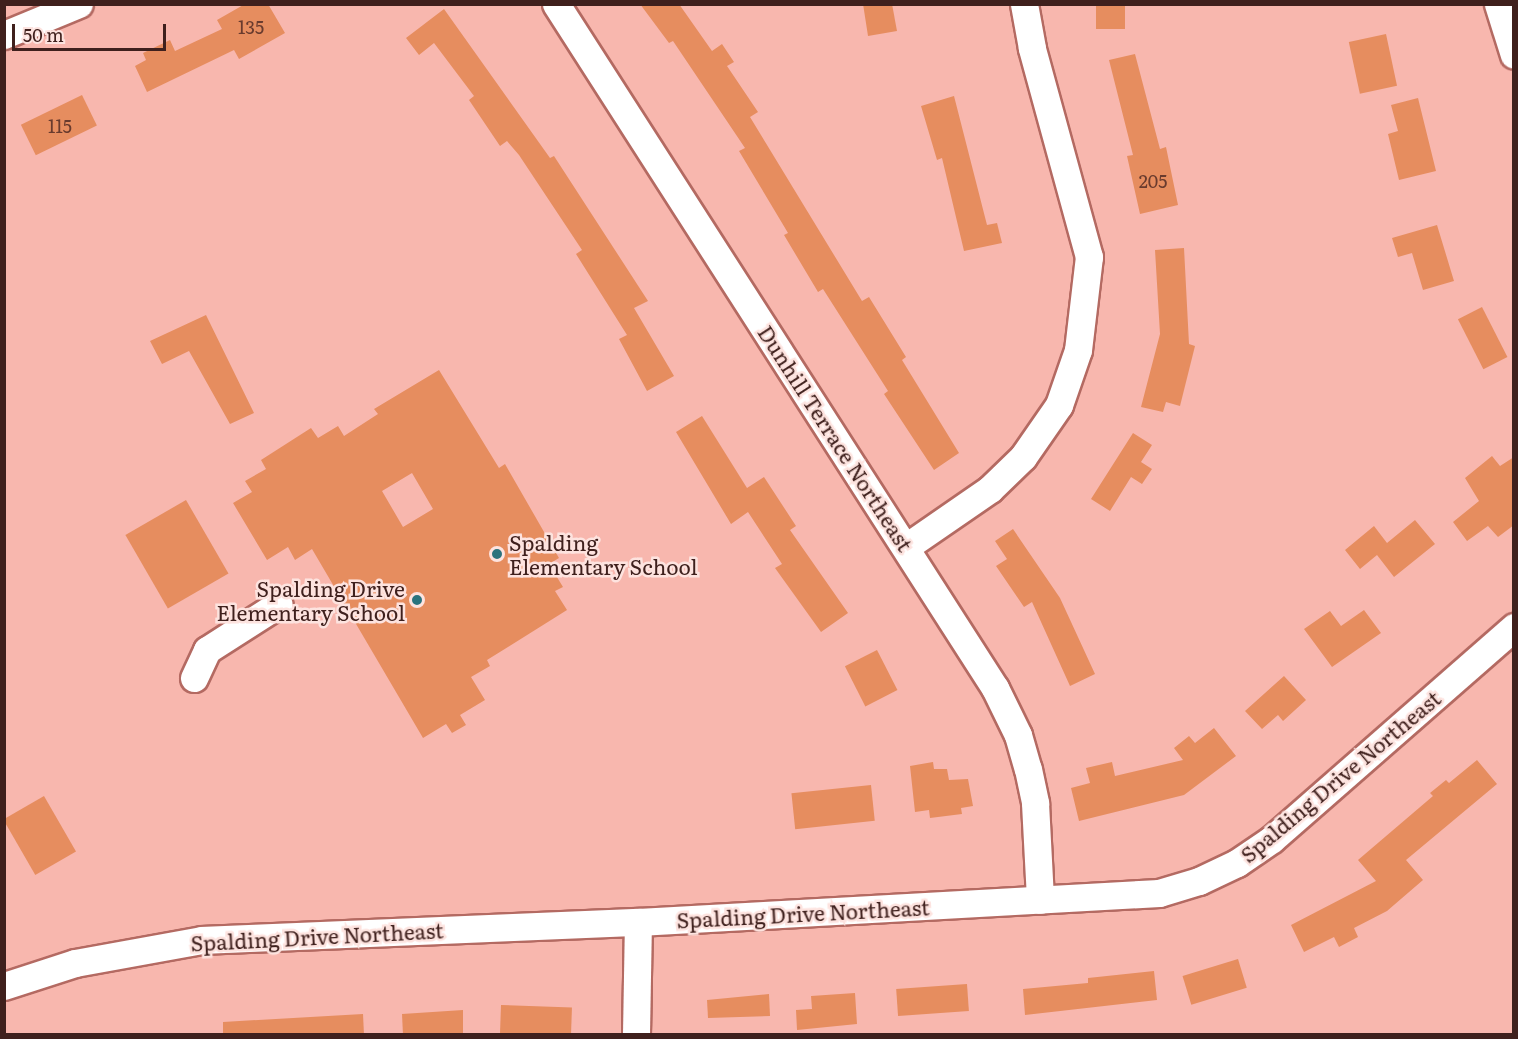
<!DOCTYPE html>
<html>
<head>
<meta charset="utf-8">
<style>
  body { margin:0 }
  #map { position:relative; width:1518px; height:1039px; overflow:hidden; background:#f8b7ae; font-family:Literata,serif }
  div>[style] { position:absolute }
  .building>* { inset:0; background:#e68d5f; transform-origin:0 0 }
  .roads { filter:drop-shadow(2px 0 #b46a62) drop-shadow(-2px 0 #b46a62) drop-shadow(0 2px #b46a62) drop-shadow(0 -2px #b46a62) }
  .minor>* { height:27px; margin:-13.5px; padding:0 13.5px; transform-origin:13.5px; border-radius:13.5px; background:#fff }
  .dots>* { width:16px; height:16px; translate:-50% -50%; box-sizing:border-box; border:3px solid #fde3df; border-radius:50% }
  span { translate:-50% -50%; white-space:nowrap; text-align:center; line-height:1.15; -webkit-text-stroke:5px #fde3df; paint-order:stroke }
  .number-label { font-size:18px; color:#693b2e }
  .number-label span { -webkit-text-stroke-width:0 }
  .street-label { font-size:21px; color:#3f201d }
  .poi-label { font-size:21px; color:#3f201d }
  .left { translate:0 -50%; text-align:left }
  .right { translate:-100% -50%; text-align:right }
  .frame { position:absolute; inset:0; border:6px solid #3f201d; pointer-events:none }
  .scale { position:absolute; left:12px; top:24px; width:154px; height:27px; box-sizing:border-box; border:3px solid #3f201d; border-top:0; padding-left:8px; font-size:18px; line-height:21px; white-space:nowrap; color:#3f201d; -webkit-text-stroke:4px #fde3df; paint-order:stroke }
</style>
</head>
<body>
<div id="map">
  <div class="building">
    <i style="clip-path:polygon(245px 4px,268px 4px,285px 33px,239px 59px,234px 50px,147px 92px,135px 66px,146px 60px,143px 53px,170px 40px,175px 51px,222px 29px,217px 20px)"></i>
    <i style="clip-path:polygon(640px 4px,679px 4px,712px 51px,722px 44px,734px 62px,727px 66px,758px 112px,750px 117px,862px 301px,869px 297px,906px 357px,902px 360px,959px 453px,934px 470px,884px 394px,888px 391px,823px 289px,818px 292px,784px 235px,788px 233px,739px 151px,745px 148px,673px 41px,669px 43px)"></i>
    <i style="clip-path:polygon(863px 4px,892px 4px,897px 31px,868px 36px)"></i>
    <i style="left:1096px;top:4px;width:29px;height:25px"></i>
    <i style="clip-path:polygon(444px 9px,550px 158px,554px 156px,648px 301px,634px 308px,674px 376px,647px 391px,619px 339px,627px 335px,576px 254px,582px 250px,519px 155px,507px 141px,500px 146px,469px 100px,474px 96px,434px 43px,419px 55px,406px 38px)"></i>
    <i style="left:1386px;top:34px;width:53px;height:38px;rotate:78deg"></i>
    <i style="clip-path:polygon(1135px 54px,1160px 149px,1166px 147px,1178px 205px,1140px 214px,1127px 156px,1133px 155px,1109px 60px)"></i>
    <i style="left:82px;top:95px;width:34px;height:68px;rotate:64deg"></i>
    <i style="clip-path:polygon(954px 96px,987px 225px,997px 223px,1002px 243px,964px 251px,942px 158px,937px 160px,921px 106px)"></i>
    <i style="clip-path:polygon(1418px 98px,1436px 171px,1399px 180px,1388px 134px,1398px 131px,1391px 105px)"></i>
    <i style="clip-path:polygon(1437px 225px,1454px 281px,1423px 290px,1412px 253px,1398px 257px,1392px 238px)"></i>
    <i style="clip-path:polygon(1184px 248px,1189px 344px,1195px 346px,1180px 406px,1166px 402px,1163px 412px,1141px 407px,1160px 334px,1155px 250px)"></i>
    <i style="left:1482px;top:307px;width:56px;height:27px;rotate:63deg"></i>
    <i style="clip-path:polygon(206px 315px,254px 413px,230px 424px,189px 351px,162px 364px,150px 341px)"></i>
    <i style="clip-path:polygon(evenodd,439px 370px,499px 468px,505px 464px,559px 558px,549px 564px,563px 587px,555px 591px,567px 610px,487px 660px,490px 666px,471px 677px,485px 700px,460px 715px,466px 725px,452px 733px,446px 724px,423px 738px,312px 549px,295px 560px,288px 547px,267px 560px,233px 503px,252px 492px,245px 481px,266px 469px,261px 460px,311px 428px,318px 438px,338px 426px,344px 436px,378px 414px,374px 409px,439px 370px,412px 473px,433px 509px,403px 527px,382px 491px,412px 473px)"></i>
    <i style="clip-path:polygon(702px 416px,747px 488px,764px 477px,796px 526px,790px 530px,848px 613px,821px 632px,775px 568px,782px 564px,748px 512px,731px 524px,676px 432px)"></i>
    <i style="clip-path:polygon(1133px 433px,1152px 445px,1141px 462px,1152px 469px,1142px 484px,1131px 477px,1110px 511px,1091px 499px)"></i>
    <i style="clip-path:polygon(1492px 456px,1500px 466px,1514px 457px,1514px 525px,1498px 537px,1488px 526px,1467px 541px,1453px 522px,1479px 501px,1465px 478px)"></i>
    <i style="left:186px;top:500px;width:85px;height:70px;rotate:60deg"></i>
    <i style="clip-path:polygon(1415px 520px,1435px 544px,1394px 577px,1377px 555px,1360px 569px,1345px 550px,1374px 526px,1387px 543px)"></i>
    <i style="clip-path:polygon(1013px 529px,1060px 598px,1095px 674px,1070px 686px,1032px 602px,1024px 607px,996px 566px,1007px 559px,995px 541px)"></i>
    <i style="clip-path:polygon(1364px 610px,1381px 633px,1332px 667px,1304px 629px,1330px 611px,1341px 626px)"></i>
    <i style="left:877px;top:650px;width:45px;height:36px;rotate:63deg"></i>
    <i style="clip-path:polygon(1284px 676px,1306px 700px,1283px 721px,1278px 715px,1262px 729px,1245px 711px)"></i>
    <i style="clip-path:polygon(1214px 728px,1236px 756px,1184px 795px,1079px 821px,1071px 788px,1090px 783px,1086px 768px,1112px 762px,1115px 776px,1183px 760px,1174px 748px,1189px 736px,1195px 743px)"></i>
    <i style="clip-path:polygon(1477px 760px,1497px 784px,1406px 860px,1423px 880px,1387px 911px,1354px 928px,1358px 937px,1339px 947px,1334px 937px,1304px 952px,1291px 925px,1376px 881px,1358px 860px,1433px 796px,1430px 793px,1446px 780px,1449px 783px)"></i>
    <i style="clip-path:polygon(933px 762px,934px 769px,947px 769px,949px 780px,968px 779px,973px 806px,961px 808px,962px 814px,930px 818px,929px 810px,915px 812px,910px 766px)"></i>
    <i style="left:871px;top:785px;width:36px;height:80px;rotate:84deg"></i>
    <i style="left:44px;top:796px;width:64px;height:47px;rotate:60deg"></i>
    <i style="left:1238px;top:959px;width:30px;height:58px;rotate:73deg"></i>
    <i style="clip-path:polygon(1154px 971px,1157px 1000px,1025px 1015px,1023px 989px,1088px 983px,1088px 978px)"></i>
    <i style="left:967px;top:984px;width:27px;height:71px;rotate:86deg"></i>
    <i style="clip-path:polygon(855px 993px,857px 1024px,797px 1030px,796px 1010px,812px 1009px,811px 996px)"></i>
    <i style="clip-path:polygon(769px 994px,770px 1016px,708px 1018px,707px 1000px)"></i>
    <i style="left:501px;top:1005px;width:71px;height:30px;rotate:2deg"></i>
    <i style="clip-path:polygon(463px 1010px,463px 1035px,403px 1035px,402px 1014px)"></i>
    <i style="clip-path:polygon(363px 1014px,364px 1035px,223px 1035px,223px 1022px)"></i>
  </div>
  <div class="roads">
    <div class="minor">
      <i style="left:556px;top:4px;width:813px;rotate:57.31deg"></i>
      <i style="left:995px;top:688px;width:52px;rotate:63.9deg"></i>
      <i style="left:1018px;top:735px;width:35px;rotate:74deg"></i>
      <i style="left:1028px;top:769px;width:35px;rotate:78deg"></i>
      <i style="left:1035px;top:803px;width:97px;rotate:87deg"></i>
      <i style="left:1498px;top:4px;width:53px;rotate:72.6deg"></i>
      <i style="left:4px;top:35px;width:81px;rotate:-22.5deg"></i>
      <i style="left:906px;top:547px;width:102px;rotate:-34.6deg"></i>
      <i style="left:990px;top:489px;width:46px;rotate:-44.1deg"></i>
      <i style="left:1023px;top:457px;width:63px;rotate:-55.3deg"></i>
      <i style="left:1059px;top:405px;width:58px;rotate:-70.9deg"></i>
      <i style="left:1078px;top:350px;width:94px;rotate:-83.3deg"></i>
      <i style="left:1089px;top:257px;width:217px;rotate:-105.3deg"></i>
      <i style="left:1032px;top:48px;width:45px;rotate:-100.3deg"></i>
      <i style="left:194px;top:678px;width:31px;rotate:-65deg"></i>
      <i style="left:207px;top:650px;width:85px;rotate:-32.6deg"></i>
      <i style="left:4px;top:986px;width:75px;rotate:-17.9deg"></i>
      <i style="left:75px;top:963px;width:129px;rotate:-10.3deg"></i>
      <i style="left:202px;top:940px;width:436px;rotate:-2.4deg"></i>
      <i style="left:638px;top:922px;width:522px;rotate:-3.19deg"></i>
      <i style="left:1159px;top:893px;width:42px;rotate:-16.7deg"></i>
      <i style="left:1199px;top:881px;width:42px;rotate:-25.3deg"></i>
      <i style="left:1237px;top:863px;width:42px;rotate:-34.4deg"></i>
      <i style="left:1272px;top:839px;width:322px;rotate:-41.2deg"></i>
      <i style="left:636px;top:1034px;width:112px;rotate:-89deg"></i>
    </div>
  </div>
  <div class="dots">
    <i style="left:497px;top:554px;background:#2b737d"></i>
    <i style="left:417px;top:600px;background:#2b737d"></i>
  </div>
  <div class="number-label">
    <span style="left:251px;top:27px">135</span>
    <span style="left:60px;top:126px">115</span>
    <span style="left:1153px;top:181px">205</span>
  </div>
  <div class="street-label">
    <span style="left:836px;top:438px;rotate:57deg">Dunhill Terrace Northeast</span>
    <span style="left:1340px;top:776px;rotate:-40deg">Spalding Drive Northeast</span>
    <span style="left:803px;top:913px;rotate:-3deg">Spalding Drive Northeast</span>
    <span style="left:317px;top:936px;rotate:-3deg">Spalding Drive Northeast</span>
  </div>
  <div class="poi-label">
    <span class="left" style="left:509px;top:554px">Spalding<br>Elementary School</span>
    <span class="right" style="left:405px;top:600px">Spalding Drive<br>Elementary School</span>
  </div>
  <div class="frame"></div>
  <div class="scale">50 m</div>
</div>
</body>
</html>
